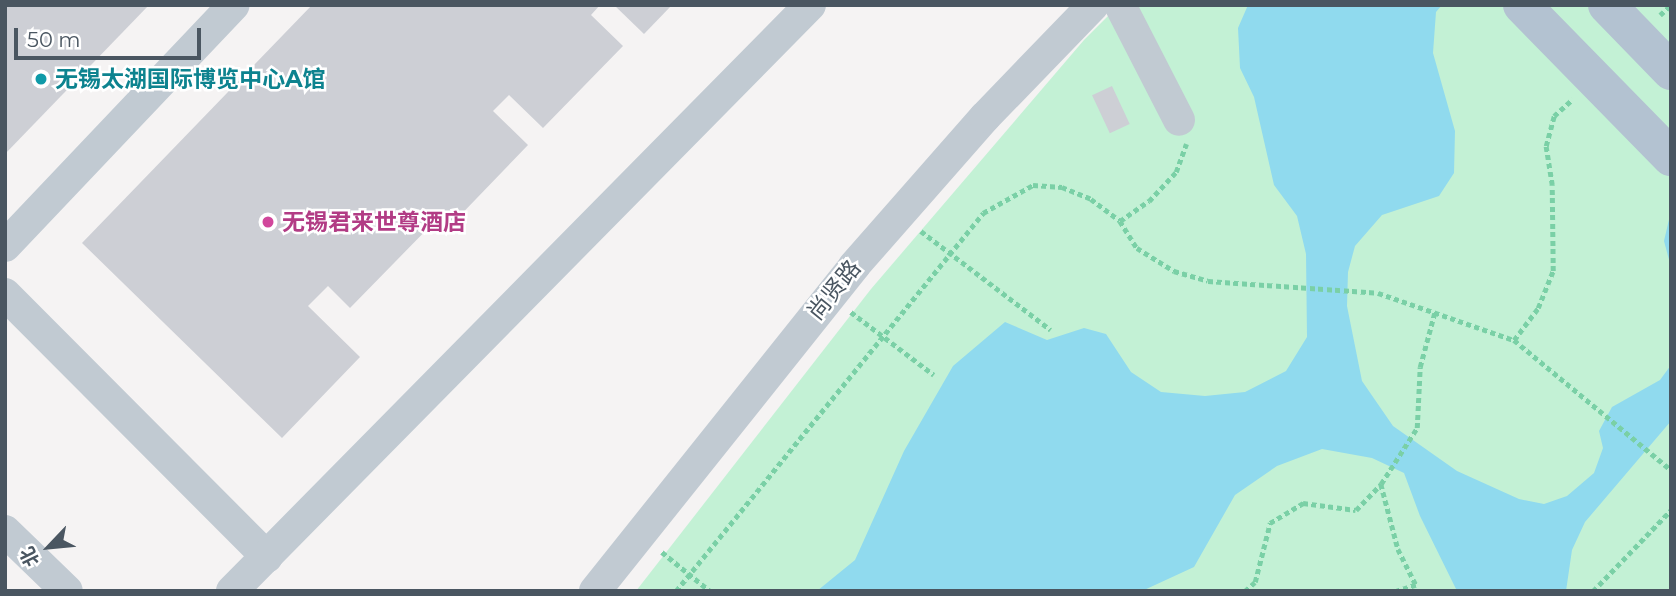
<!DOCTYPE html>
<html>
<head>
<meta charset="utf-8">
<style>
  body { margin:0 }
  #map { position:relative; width:1676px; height:596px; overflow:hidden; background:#f5f3f3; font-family:Montserrat,"Noto Sans SC",sans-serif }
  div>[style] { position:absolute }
  .green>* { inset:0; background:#c3f1d5 }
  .water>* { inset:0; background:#90daee }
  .building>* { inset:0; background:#cdcfd5; transform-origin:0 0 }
  .path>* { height:4.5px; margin-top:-2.25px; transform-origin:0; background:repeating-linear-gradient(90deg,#7ad0a6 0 5px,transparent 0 8.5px) }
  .minor>* { height:32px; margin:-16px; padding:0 16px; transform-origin:16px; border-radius:16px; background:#c1cad2 }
  .major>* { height:38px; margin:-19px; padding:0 19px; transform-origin:19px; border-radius:19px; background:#b3c2d1 }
  .dots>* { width:19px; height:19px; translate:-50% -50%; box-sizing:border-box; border:4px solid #fff; border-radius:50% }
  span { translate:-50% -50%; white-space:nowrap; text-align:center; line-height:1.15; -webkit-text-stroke:5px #fff; paint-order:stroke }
  .culture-label { font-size:23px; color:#0d838f; font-weight:700 }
  .left { translate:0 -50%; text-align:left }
  .hotel-label { font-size:23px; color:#b23c85; font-weight:700 }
  .street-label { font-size:23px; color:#4a5661 }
  .frame { position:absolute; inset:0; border:7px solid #4a5661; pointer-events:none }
  .north { position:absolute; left:14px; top:512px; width:70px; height:70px; -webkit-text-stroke:5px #fff; paint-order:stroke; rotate:244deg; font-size:19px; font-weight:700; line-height:28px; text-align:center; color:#4a5661 }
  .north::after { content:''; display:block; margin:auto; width:24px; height:32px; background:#4a5661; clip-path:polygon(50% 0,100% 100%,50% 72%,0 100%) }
  .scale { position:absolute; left:14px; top:28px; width:187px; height:32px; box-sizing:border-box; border:4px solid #4a5661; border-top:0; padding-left:9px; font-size:21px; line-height:24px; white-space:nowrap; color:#4a5661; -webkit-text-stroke:5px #fff; paint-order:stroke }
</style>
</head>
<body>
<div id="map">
  <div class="green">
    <i style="clip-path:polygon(1119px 5px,1671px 5px,1671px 591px,636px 591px,871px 289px,1084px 40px)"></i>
  </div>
  <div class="water">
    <i style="clip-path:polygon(1248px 5px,1442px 5px,1436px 12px,1433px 53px,1455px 131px,1454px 173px,1439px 196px,1382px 215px,1355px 246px,1348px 272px,1347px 306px,1362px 381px,1393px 426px,1457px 471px,1519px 499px,1544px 504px,1567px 496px,1594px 473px,1603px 448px,1599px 431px,1612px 407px,1660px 380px,1671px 365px,1671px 421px,1585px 522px,1572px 550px,1566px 591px,1457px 591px,1420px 516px,1404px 473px,1372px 458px,1322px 449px,1277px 466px,1235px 495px,1194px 567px,1142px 591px,817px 591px,855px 560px,904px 451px,953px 366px,1005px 322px,1047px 340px,1084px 328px,1106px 334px,1131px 372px,1161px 392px,1205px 396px,1245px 392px,1286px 371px,1307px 337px,1306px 254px,1297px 216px,1274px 185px,1254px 97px,1240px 68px,1238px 28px)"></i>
    <i style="clip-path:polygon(1671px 211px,1671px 267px,1664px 241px)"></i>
  </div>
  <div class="building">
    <i style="clip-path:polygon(5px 5px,149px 5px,5px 154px)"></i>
    <i style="clip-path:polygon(312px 5px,600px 5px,591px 15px,623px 46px,543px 128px,509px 95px,493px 111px,528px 145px,449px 227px,439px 217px,350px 308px,328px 286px,308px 306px,360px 357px,282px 438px,82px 243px)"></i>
    <i style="clip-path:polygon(614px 5px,672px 5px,644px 34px)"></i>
    <i style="left:1112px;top:86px;width:42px;height:22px;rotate:65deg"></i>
  </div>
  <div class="path">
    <i style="left:1660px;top:15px;width:15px;rotate:-42deg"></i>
    <i style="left:1120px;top:221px;width:35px;rotate:-35deg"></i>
    <i style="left:1149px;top:201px;width:40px;rotate:-47deg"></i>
    <i style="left:1176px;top:172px;width:30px;rotate:-70deg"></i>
    <i style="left:921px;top:231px;width:163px;rotate:37.3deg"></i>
    <i style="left:851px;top:312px;width:104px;rotate:37.2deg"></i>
    <i style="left:1514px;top:340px;width:40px;rotate:-53deg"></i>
    <i style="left:1538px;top:308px;width:40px;rotate:-68deg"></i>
    <i style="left:1553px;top:271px;width:86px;rotate:-90.7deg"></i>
    <i style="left:1552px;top:185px;width:39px;rotate:-99deg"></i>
    <i style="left:1546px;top:146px;width:31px;rotate:-75deg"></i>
    <i style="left:1554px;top:116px;width:25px;rotate:-42deg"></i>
    <i style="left:1381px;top:484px;width:67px;rotate:75.3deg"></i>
    <i style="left:1398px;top:549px;width:40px;rotate:63.4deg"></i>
    <i style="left:1416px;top:585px;width:20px;rotate:162deg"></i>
    <i style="left:662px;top:552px;width:62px;rotate:39.1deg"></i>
    <i style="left:676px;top:591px;width:487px;rotate:-50.9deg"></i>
    <i style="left:983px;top:213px;width:57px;rotate:-29.2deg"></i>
    <i style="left:1033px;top:185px;width:29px;rotate:4deg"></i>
    <i style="left:1062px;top:187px;width:31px;rotate:22deg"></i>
    <i style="left:1091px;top:199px;width:36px;rotate:37deg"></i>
    <i style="left:1120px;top:221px;width:32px;rotate:58deg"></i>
    <i style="left:1137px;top:248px;width:44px;rotate:31.9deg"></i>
    <i style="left:1174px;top:271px;width:35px;rotate:16deg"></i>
    <i style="left:1208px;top:281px;width:170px;rotate:4deg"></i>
    <i style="left:1378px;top:293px;width:144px;rotate:19.1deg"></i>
    <i style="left:1514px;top:340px;width:204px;rotate:39.6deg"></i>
    <i style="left:1245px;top:591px;width:13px;rotate:-42deg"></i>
    <i style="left:1255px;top:582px;width:61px;rotate:-75.7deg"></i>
    <i style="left:1270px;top:523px;width:39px;rotate:-31deg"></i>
    <i style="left:1303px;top:503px;width:53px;rotate:7.5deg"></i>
    <i style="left:1356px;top:510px;width:36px;rotate:-46deg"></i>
    <i style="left:1381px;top:484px;width:67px;rotate:-57.3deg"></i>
    <i style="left:1417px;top:428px;width:61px;rotate:-87.2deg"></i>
    <i style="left:1420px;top:367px;width:58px;rotate:-75deg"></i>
    <i style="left:1593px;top:591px;width:112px;rotate:-46.1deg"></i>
  </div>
  <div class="minor">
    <i style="left:1120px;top:5px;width:129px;rotate:62.8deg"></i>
    <i style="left:5px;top:246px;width:332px;rotate:-46.5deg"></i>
    <i style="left:5px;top:294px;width:371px;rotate:45.1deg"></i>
    <i style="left:5px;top:531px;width:86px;rotate:44.1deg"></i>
    <i style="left:232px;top:591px;width:823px;rotate:-45.39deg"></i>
    <i style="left:595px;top:591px;width:416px;rotate:-51.4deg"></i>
    <i style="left:854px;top:266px;width:198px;rotate:-48.7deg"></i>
    <i style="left:985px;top:117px;width:156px;rotate:-46deg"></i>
  </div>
  <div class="major">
    <i style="left:1522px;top:5px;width:213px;rotate:45.6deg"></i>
    <i style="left:1607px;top:5px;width:92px;rotate:45.9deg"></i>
  </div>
  <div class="dots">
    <i style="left:41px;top:79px;background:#0f9aa8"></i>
    <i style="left:268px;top:222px;background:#d1479c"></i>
  </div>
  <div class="culture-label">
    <span class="left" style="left:55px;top:79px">无锡太湖国际博览中心A馆</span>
  </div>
  <div class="hotel-label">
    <span class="left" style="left:282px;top:222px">无锡君来世尊酒店</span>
  </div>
  <div class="street-label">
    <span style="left:834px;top:290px;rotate:-51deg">尚贤路</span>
  </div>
  <div class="frame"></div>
  <div class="north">北</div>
  <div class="scale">50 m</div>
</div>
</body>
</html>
